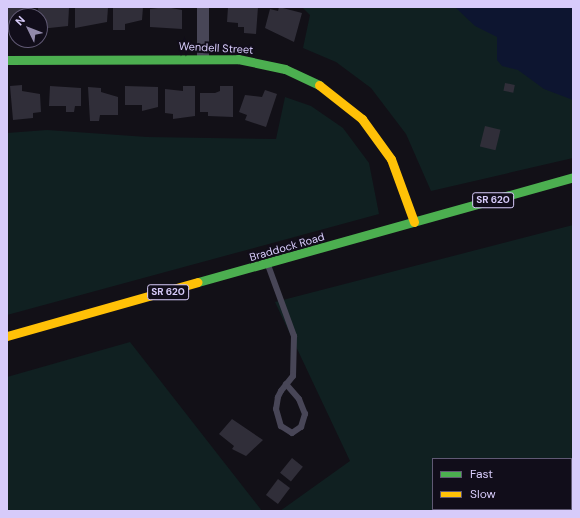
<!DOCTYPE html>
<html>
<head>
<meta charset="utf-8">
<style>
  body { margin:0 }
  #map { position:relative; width:580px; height:518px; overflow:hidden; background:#121017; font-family:"DM Sans",sans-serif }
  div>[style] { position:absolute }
  .green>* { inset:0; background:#102021 }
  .water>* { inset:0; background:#0d1530 }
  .building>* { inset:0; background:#302e39; transform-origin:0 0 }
  .lane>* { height:6px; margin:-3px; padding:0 3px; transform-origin:3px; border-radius:3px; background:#484657 }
  .street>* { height:12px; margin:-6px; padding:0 6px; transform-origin:6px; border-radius:6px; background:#484657 }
  .fast>* { height:9px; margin:-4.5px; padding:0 4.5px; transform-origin:4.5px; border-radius:4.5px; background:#4caf50 }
  .slow>* { height:9px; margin:-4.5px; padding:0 4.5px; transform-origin:4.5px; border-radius:4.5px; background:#ffc107 }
  span { translate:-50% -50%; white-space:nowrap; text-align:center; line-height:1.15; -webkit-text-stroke:4px #110d1a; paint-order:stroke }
  .shield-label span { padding:1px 3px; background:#110d1a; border:1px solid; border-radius:3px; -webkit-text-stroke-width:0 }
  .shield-label { font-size:10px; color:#d7cbfa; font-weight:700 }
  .street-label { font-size:11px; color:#d7cbfa }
  .frame { position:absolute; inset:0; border:8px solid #d7cbfa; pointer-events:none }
  .legend { position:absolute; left:432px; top:458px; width:140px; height:52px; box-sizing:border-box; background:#110d1a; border:1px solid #605974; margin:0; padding:5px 7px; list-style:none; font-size:12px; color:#d7cbfa }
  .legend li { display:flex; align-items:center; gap:8px; height:20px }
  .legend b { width:20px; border:1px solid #605974 }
  .north { position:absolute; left:8px; top:8px; width:40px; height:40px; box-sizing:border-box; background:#110d1a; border:1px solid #605974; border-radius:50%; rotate:313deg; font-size:11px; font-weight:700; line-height:16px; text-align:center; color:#d7cbfa }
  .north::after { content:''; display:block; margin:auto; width:14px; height:18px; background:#928aab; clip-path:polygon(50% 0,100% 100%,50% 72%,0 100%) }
</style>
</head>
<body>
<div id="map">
  <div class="green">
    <i style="clip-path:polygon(302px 7px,573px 7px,573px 158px,431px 191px,406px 134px,371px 88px,336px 62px,303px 48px,310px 15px)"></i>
    <i style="clip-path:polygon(285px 97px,311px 106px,343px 128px,369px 163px,379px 214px,7px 315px,7px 133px,47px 130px,147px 137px,276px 139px)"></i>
    <i style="clip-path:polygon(evenodd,573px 225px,573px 511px,280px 511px,350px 461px,275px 302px,573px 225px,433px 459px,571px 459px,571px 509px,433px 509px,433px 459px)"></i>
    <i style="clip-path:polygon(130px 342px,262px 511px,7px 511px,7px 377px)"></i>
  </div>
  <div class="water">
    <i style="clip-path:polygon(455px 7px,573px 7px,573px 100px,544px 89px,518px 70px,502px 66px,497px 60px,497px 37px,475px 26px)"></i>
  </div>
  <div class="building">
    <i style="clip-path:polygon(7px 7px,29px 7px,30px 16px,16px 16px,13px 32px,7px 32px)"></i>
    <i style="clip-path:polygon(75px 7px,108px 7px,107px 22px,75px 28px)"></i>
    <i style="clip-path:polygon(113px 7px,143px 7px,142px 20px,125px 24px,125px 30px,113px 30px)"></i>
    <i style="clip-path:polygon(166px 7px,182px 10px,182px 29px,150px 27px,150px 9px)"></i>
    <i style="clip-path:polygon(228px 7px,258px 7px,256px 34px,244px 33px,244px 27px,238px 27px,238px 23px,227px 22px)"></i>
    <i style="clip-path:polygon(279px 7px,302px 13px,294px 42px,265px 28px,270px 9px,278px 11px)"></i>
    <i style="clip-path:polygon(38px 8px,69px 8px,68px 26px,40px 29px)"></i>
    <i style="left:505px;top:83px;width:10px;height:8px;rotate:11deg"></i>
    <i style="clip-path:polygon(22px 85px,22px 91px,40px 94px,41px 112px,33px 113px,33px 118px,13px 120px,10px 86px)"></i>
    <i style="clip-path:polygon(50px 86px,81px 88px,81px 106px,75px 106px,74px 112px,66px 112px,66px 106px,49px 106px)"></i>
    <i style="clip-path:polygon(125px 86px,158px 87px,158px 107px,142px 111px,142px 105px,125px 105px)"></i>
    <i style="clip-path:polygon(183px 86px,195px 86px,195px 116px,173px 119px,173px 114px,165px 113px,165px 89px,183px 91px)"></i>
    <i style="clip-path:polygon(220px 86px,233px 86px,233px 117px,208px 116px,208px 112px,200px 112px,200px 93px,215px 93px,220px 91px)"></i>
    <i style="clip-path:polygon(88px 87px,101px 88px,101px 92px,118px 97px,118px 115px,100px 115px,99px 121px,90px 121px)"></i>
    <i style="clip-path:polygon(265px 90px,277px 94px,266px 127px,245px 120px,247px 115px,239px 112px,245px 95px,262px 97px)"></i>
    <i style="left:485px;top:126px;width:16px;height:21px;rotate:14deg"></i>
    <i style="clip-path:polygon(232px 419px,263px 440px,246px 456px,232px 449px,234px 446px,219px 434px)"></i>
    <i style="left:292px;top:458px;width:14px;height:19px;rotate:39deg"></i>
    <i style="left:278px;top:479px;width:15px;height:20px;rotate:37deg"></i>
  </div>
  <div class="lane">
    <i style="left:268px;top:265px;width:76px;rotate:69.9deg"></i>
    <i style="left:294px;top:336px;width:40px;rotate:91.4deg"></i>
    <i style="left:293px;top:376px;width:19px;rotate:129deg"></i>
    <i style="left:281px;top:391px;width:7px;rotate:117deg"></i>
    <i style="left:278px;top:397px;width:12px;rotate:99deg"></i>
    <i style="left:276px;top:409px;width:18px;rotate:74deg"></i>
    <i style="left:281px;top:426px;width:13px;rotate:32deg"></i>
    <i style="left:292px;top:433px;width:11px;rotate:-34deg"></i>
    <i style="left:301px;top:427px;width:14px;rotate:-73deg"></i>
    <i style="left:305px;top:414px;width:16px;rotate:-112deg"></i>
    <i style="left:299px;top:399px;width:20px;rotate:-131deg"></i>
  </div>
  <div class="street">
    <i style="left:203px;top:7px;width:51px;rotate:90deg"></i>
  </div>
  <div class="fast">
    <i style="left:7px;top:60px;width:231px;rotate:-0.2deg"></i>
    <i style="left:238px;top:59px;width:48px;rotate:12deg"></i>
    <i style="left:285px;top:69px;width:38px;rotate:25deg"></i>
    <i style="left:198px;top:282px;width:389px;rotate:-15.6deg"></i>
  </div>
  <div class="slow">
    <i style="left:319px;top:85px;width:55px;rotate:38.3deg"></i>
    <i style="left:362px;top:119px;width:49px;rotate:54.1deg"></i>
    <i style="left:391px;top:159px;width:67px;rotate:69.9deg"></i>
    <i style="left:7px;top:336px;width:198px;rotate:-15.8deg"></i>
  </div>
  <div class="shield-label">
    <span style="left:493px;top:200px">SR 620</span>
    <span style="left:168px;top:292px">SR 620</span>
  </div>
  <div class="street-label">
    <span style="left:216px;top:48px;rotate:3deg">Wendell Street</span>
    <span style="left:287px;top:247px;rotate:-16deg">Braddock Road</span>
  </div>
  <div class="frame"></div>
  <ul class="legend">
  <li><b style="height:5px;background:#4caf50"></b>Fast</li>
  <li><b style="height:5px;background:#ffc107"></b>Slow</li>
  </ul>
  <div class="north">N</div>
</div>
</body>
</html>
